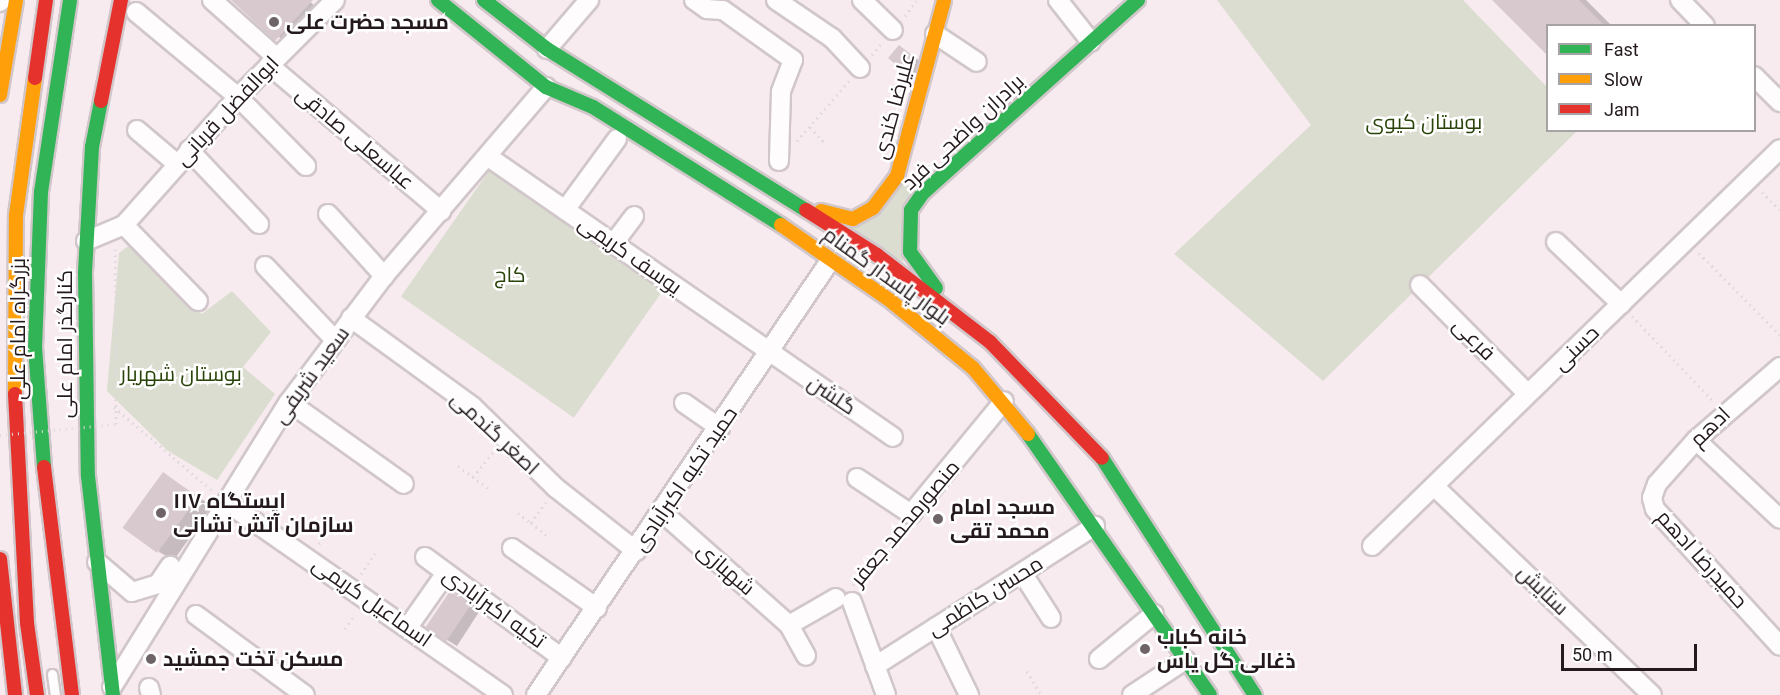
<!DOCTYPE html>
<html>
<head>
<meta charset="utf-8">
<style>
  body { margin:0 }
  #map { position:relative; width:1780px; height:695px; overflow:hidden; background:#f8ebef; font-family:Roboto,Cairo,sans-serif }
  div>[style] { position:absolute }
  .green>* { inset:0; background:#daddd0; transform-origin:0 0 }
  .shadow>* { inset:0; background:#0003 }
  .building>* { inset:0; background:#d8c9ce; transform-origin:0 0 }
  .path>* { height:3px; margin-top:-1.5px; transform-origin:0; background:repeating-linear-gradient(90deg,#ded9db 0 1.5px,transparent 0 6px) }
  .roads { filter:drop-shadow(2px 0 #d1c7ca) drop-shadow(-2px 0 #d1c7ca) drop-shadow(0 2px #d1c7ca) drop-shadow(0 -2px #d1c7ca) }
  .lane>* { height:9px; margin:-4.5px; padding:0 4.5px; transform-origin:4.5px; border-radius:4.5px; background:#fefcfd }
  .street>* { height:18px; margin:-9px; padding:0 9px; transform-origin:9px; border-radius:9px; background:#fefcfd }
  .fast>* { height:14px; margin:-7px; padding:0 7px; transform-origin:7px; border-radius:7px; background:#30b455 }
  .slow>* { height:14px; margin:-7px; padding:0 7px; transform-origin:7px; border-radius:7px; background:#ff9f0a }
  .jam>* { height:14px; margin:-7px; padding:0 7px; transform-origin:7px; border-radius:7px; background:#e5322d }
  .path-bridge>* { height:3px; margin-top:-1.5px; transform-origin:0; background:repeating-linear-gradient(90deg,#ded9db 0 1.5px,transparent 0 6px) }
  .dots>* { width:16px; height:16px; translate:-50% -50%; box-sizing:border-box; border:3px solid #fff; border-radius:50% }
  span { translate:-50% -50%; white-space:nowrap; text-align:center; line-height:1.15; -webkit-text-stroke:5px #fff; paint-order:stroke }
  .poi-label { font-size:21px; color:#241a1d; font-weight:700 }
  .left { translate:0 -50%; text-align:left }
  .street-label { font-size:21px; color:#241a1d }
  .park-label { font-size:21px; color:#294308 }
  .legend { position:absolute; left:1546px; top:24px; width:210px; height:108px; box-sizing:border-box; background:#fff; border:2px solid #a7a3a5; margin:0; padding:8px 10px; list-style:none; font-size:18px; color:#241a1d }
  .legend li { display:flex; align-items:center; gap:12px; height:30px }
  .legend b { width:30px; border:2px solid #a7a3a5 }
  .scale { position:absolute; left:1561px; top:644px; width:136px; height:27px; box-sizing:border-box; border:3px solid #241a1d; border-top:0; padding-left:8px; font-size:18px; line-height:21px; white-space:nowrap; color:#241a1d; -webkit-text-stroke:4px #fff; paint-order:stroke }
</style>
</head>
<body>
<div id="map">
  <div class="green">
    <i style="clip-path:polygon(1217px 0,1463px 0,1547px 87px,1548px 130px,1577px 131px,1323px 381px,1174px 254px,1311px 125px)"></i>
    <i style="left:491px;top:168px;width:211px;height:157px;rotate:35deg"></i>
    <i style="clip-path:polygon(902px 182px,916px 190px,903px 262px,845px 228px)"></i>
    <i style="clip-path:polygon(132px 243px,202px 314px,232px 291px,271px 332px,243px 367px,275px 394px,217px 480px,168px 451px,107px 391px,119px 253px)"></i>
  </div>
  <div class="shadow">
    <i style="clip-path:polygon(239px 0,308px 0,323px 13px,291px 48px)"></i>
    <i style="clip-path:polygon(1493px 0,1586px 0,1612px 26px,1548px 26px)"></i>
    <i style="clip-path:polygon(909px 53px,922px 63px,917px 79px,890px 58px)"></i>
    <i style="clip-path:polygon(164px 474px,212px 506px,174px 560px,159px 552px)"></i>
    <i style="clip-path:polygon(460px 599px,479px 612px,457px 646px,428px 628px)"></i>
  </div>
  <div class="building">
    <i style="clip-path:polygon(231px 0,313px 0,275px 41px)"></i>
    <i style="clip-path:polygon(1492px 0,1579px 0,1605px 26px,1548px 26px,1548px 56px)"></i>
    <i style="clip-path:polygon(899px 45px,913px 56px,908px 75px,888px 58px)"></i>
    <i style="left:163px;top:472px;width:43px;height:69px;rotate:36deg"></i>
    <i style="left:450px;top:591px;width:25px;height:44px;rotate:34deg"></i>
  </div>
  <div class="path">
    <i style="left:905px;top:16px;width:19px;rotate:-54deg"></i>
    <i style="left:872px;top:55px;width:14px;rotate:-51deg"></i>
    <i style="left:810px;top:127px;width:22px;rotate:47deg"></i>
    <i style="left:797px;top:141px;width:81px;rotate:-49deg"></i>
    <i style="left:1762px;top:192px;width:25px;rotate:45deg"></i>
    <i style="left:115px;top:249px;width:175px;rotate:89.7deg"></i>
    <i style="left:1699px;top:253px;width:115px;rotate:45.4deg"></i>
    <i style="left:1632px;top:316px;width:120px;rotate:46.3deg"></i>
    <i style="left:114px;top:407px;width:131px;rotate:40.4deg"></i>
    <i style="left:458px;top:466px;width:19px;rotate:36deg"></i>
    <i style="left:488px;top:488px;width:19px;rotate:-144deg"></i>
    <i style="left:473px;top:477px;width:33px;rotate:-51deg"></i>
    <i style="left:546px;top:502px;width:26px;rotate:126deg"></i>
    <i style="left:531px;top:523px;width:23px;rotate:38deg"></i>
    <i style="left:518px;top:513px;width:16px;rotate:38deg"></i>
    <i style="left:319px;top:544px;width:22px;rotate:-56deg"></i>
    <i style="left:361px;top:574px;width:25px;rotate:-56deg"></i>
    <i style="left:853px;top:585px;width:75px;rotate:-51deg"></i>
    <i style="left:345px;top:629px;width:18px;rotate:-56deg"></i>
    <i style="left:1027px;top:671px;width:28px;rotate:60deg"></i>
  </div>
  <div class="roads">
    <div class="lane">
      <i style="left:52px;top:674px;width:21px;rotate:82deg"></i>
    </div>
    <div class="street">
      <i style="left:212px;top:0;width:87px;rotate:41.7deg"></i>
      <i style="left:694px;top:0;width:16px;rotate:35deg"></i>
      <i style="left:707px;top:9px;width:16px;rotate:4deg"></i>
      <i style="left:723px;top:10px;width:86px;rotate:35.5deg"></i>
      <i style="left:793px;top:60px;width:34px;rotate:111deg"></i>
      <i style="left:781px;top:92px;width:69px;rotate:91.7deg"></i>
      <i style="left:776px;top:0;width:68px;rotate:34.2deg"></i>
      <i style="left:832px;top:38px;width:41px;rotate:47deg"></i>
      <i style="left:862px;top:0;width:43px;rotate:44.1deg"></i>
      <i style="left:1058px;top:0;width:53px;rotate:51.8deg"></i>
      <i style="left:1680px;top:0;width:36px;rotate:46deg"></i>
      <i style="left:0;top:2px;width:3px;rotate:-45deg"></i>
      <i style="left:136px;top:12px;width:133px;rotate:39.8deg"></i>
      <i style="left:238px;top:97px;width:97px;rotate:45.4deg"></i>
      <i style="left:935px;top:34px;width:50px;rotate:33.7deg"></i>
      <i style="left:547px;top:49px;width:65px;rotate:-49.4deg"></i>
      <i style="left:269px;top:65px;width:226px;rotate:40.3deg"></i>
      <i style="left:1754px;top:76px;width:37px;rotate:45deg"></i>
      <i style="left:137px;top:130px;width:52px;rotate:40.4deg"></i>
      <i style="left:189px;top:150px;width:102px;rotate:46.6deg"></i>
      <i style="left:490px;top:158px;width:490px;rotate:34.7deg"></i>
      <i style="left:565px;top:210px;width:88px;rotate:-53.8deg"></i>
      <i style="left:328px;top:214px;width:84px;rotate:47.9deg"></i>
      <i style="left:124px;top:225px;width:106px;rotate:45.8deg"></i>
      <i style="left:86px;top:241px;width:41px;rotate:-22.8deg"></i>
      <i style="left:124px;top:225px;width:171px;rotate:-48.3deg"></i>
      <i style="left:238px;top:97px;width:137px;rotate:-45deg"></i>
      <i style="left:1556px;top:242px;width:90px;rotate:43.6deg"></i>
      <i style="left:613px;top:244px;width:35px;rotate:-53deg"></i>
      <i style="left:265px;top:266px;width:102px;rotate:46.6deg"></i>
      <i style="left:1420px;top:285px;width:153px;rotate:45.3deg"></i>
      <i style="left:351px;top:318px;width:150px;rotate:36deg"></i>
      <i style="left:472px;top:406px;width:117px;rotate:44.3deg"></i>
      <i style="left:556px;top:488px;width:102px;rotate:38.2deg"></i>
      <i style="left:1780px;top:367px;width:111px;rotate:139deg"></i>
      <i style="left:1696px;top:440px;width:59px;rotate:131.6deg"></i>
      <i style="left:1657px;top:484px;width:15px;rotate:110deg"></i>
      <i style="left:1652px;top:498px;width:11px;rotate:75deg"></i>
      <i style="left:1655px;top:509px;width:185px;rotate:47.6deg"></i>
      <i style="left:289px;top:402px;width:141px;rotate:35.5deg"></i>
      <i style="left:684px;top:403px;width:44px;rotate:34.8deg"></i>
      <i style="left:1696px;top:440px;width:115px;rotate:43.2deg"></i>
      <i style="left:857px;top:478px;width:65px;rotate:33.7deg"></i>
      <i style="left:911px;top:514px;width:146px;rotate:-50.5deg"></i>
      <i style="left:1434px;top:486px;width:302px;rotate:43.8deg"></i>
      <i style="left:239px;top:511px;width:322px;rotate:34.9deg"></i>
      <i style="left:663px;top:513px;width:169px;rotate:41.6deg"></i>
      <i style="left:789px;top:625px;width:35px;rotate:61deg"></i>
      <i style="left:1372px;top:546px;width:569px;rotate:-44.22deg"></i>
      <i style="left:512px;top:548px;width:104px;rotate:35.2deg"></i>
      <i style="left:425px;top:557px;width:170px;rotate:36.4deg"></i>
      <i style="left:97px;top:562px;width:46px;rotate:40.6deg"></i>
      <i style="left:132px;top:592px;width:27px;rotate:-17deg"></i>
      <i style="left:158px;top:584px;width:22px;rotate:-56deg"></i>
      <i style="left:1023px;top:574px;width:52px;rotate:57.5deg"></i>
      <i style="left:852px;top:602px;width:99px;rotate:69.9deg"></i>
      <i style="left:196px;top:615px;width:135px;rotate:36.3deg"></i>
      <i style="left:789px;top:625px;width:54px;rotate:-29.9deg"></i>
      <i style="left:408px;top:627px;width:66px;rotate:-54.9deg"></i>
      <i style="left:936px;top:627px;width:76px;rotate:64.1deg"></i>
      <i style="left:1099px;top:659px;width:71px;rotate:-39.3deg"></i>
      <i style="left:875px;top:666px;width:261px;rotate:-32.5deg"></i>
      <i style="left:112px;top:687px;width:335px;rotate:-58.2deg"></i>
      <i style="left:289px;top:402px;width:158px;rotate:-53deg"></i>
      <i style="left:384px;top:276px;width:249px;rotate:-49.4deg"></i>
      <i style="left:149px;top:688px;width:7px;rotate:74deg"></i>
      <i style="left:536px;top:695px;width:524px;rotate:-55.89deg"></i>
      <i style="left:1132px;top:695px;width:64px;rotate:-33.4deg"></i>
    </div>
    <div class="fast">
      <i style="left:438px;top:0;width:139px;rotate:38.9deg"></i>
      <i style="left:546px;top:87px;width:51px;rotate:23.1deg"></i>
      <i style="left:593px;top:107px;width:222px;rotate:32.1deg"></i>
      <i style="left:484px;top:0;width:80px;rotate:37.9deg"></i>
      <i style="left:547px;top:49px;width:305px;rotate:31.9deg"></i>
      <i style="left:101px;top:101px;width:47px;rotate:101.1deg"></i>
      <i style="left:92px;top:147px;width:126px;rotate:93.2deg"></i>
      <i style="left:85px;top:273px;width:203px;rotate:89.2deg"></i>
      <i style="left:88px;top:476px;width:220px;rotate:83.5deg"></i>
      <i style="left:936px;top:288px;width:44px;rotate:-125.8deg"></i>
      <i style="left:910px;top:252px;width:42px;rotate:-88.6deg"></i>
      <i style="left:911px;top:210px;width:21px;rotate:-55deg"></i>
      <i style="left:923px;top:193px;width:289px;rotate:-41.9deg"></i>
      <i style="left:1028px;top:434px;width:318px;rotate:55.1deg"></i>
      <i style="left:1102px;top:458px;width:282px;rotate:57.2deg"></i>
      <i style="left:44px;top:467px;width:119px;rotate:-94.3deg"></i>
      <i style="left:35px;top:348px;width:156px;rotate:-87.8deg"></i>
      <i style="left:41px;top:192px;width:194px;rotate:-81.4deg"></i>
    </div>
    <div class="slow">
      <i style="left:0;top:95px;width:96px;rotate:-80.4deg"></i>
      <i style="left:821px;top:211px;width:33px;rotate:14deg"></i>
      <i style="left:853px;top:219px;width:23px;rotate:-29deg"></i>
      <i style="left:873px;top:208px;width:40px;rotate:-53deg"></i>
      <i style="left:897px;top:176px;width:182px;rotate:-75deg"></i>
      <i style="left:781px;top:225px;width:135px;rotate:34.7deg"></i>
      <i style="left:892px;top:302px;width:104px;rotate:39.2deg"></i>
      <i style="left:973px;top:368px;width:86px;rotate:50.2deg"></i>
      <i style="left:15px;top:394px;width:179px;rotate:-89.7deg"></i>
      <i style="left:16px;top:215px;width:138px;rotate:-82.1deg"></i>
    </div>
    <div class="jam">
      <i style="left:35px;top:78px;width:79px;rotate:-82deg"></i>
      <i style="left:101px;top:101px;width:103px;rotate:-78.8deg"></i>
      <i style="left:806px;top:210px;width:84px;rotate:32.4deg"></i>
      <i style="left:877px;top:255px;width:143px;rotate:37.6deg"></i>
      <i style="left:990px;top:342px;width:161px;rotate:46deg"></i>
      <i style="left:15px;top:394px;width:229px;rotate:87deg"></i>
      <i style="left:27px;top:623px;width:73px;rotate:82.1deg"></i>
      <i style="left:44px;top:467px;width:230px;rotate:83deg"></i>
      <i style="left:0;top:559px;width:137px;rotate:83.7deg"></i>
    </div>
  </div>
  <div class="path-bridge">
    <i style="left:0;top:435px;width:117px;rotate:-5.4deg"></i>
  </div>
  <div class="dots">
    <i style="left:274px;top:22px;background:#6e6366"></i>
    <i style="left:161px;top:513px;background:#6e6366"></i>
    <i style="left:938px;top:519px;background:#6e6366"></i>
    <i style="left:1145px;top:649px;background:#6e6366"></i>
    <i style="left:151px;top:659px;background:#6e6366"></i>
  </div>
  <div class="poi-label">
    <span class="left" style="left:286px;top:22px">مسجد حضرت علی</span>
    <span class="left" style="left:173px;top:513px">ایستگاه ۱۱۷<br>سازمان آتش نشانی</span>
    <span class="left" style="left:950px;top:519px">مسجد امام<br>محمد تقی</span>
    <span class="left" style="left:1157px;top:649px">خانه کباب<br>ذغالی گل یاس</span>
    <span class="left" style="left:163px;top:659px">مسکن تخت جمشید</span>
  </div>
  <div class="street-label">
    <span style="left:894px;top:106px;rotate:-75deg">علیرضا کندی</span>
    <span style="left:227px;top:111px;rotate:-47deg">ابوالفضل قربانی</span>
    <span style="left:963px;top:132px;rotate:-43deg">برادران واضحی فرد</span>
    <span style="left:355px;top:138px;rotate:40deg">عباسعلی صادقی</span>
    <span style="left:630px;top:255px;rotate:35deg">یوسف کریمی</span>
    <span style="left:887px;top:276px;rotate:36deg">بلوار پاسدار گمنام</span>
    <span style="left:18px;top:329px;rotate:-90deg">بزرگراه امام علی</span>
    <span style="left:1474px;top:339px;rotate:45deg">فرعی</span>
    <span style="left:65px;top:344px;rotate:-90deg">کنارگذر امام علی</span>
    <span style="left:1576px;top:348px;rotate:-44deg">حسنی</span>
    <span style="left:311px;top:375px;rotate:-54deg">سعید شریفی</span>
    <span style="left:832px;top:395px;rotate:34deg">گلشن</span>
    <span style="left:1710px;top:427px;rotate:-44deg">ادهم</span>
    <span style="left:495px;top:433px;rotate:43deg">اصغر گندمی</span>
    <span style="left:685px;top:479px;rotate:-56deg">حمید تکیه اکبرآبادی</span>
    <span style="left:905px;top:523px;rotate:-50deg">منصورمحمد جعفر</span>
    <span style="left:1702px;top:559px;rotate:48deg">حمیدرضا ادهم</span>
    <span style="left:726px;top:569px;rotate:41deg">شهبازی</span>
    <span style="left:1543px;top:590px;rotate:44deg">ستایش</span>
    <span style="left:985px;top:596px;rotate:-32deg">محسن کاظمی</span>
    <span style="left:372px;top:602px;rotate:35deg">اسماعیل کریمی</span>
    <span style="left:494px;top:608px;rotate:36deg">تکیه اکبرآبادی</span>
  </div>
  <div class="park-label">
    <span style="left:1424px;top:122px">بوستان کیوی</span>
    <span style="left:510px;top:275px">کاج</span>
    <span style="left:181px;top:374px">بوستان شهریار</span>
  </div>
  <ul class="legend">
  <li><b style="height:8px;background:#30b455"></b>Fast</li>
  <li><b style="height:8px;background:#ff9f0a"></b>Slow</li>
  <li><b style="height:8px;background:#e5322d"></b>Jam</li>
  </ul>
  <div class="scale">50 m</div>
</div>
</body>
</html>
